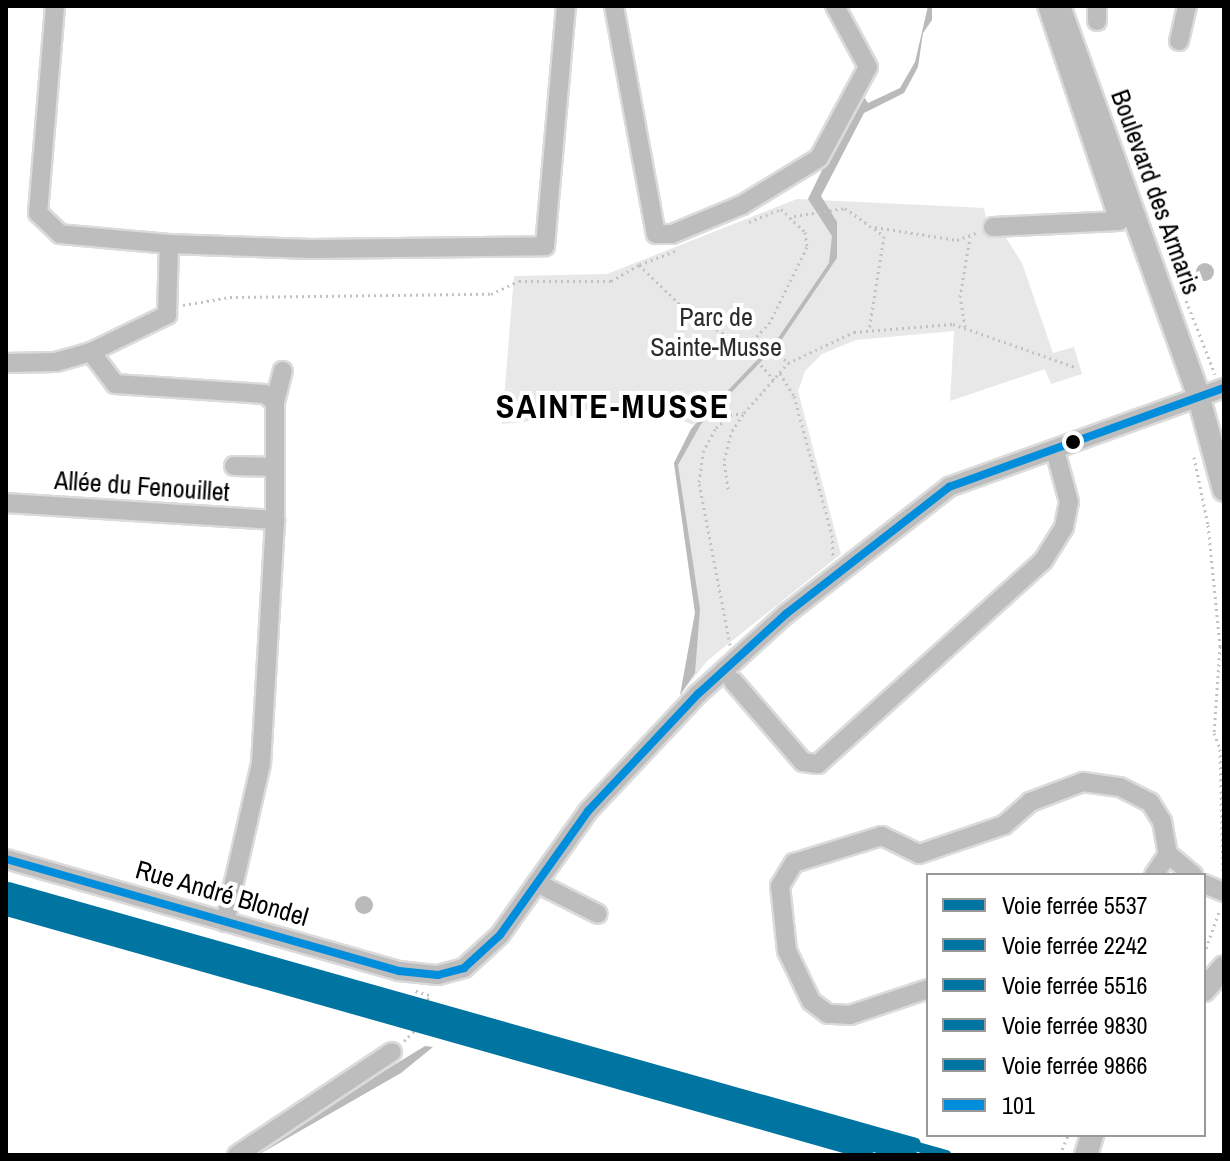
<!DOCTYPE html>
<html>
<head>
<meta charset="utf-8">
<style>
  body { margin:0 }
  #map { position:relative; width:1230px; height:1161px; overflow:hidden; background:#fff; font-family:"Archivo Narrow",sans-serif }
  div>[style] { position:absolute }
  .green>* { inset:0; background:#e8e8e8 }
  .water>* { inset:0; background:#bababa }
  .round { border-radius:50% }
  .path>* { height:3px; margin-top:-1.5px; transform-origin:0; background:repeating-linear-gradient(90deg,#c2c2c2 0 2px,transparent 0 6px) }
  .roads { filter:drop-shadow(2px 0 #dbdbdb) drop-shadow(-2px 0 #dbdbdb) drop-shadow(0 2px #dbdbdb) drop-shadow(0 -2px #dbdbdb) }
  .minor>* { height:18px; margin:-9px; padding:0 9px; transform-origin:9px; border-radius:9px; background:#bdbdbd }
  .major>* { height:22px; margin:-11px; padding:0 11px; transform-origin:11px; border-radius:11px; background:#bdbdbd }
  .bus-1>* { height:8px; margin:-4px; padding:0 4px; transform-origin:4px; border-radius:4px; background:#008ddb }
  .rail-1>* { height:10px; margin:-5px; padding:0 5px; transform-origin:5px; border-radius:5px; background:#0075a1 }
  .rail-2>* { height:10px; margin:-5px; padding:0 5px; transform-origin:5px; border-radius:5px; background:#0075a1 }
  .rail-3>* { height:10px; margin:-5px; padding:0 5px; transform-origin:5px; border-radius:5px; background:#0075a1 }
  .rail-4>* { height:10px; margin:-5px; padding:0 5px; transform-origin:5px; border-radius:5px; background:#0075a1 }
  .rail-5>* { height:10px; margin:-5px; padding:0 5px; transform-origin:5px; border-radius:5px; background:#0075a1 }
  .dots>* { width:22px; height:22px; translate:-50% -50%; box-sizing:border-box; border:4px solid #fff; border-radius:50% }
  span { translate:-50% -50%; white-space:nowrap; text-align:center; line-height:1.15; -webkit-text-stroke:8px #fff; paint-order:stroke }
  .street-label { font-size:26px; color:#000 }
  .park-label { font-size:26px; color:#2c2c2c }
  .district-label { font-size:34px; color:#000; font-weight:700; letter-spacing:2px }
  .frame { position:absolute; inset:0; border:8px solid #000; pointer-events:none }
  .legend { position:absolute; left:926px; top:873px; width:280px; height:264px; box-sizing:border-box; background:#fff; border:2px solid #999; margin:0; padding:10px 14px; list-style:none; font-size:24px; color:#000 }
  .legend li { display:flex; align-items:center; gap:16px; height:40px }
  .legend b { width:40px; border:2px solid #999 }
</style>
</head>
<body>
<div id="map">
  <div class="green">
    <i style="clip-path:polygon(797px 199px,984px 208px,989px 235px,1006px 238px,1022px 263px,1053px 353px,1074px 347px,1082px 374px,1051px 384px,1045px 369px,950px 401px,954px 331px,856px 340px,822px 354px,805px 371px,798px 391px,841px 554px,708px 660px,680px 695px,695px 613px,674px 463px,694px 425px,635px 404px,603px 403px,570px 417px,502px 424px,514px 276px,607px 274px)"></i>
  </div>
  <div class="water">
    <i style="clip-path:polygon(928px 6px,932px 6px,932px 20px,923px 33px,918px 67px,904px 93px,864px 113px,821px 196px,837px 222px,837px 258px,780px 342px,701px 424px,678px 465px,700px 609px,695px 673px,680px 695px,695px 613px,674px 463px,691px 429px,778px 338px,829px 263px,832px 236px,808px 199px,846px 121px,864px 97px,868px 103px,900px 88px,915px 62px)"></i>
    <i class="round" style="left:1196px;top:263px;width:18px;height:18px"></i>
    <i class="round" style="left:355px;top:896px;width:18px;height:18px"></i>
    <i style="clip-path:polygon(425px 1046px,433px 1047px,401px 1073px,258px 1155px,247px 1155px)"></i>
  </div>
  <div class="path">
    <i style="left:794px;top:216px;width:52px;rotate:-8.9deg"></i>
    <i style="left:845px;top:208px;width:48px;rotate:35.7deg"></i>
    <i style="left:884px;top:236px;width:96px;rotate:99deg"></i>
    <i style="left:749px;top:222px;width:35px;rotate:-22deg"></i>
    <i style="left:781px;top:209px;width:33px;rotate:44deg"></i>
    <i style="left:805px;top:232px;width:15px;rotate:82deg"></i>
    <i style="left:807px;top:247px;width:84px;rotate:116.3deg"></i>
    <i style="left:770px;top:322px;width:25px;rotate:133deg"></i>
    <i style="left:875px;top:227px;width:83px;rotate:9deg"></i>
    <i style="left:957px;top:240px;width:22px;rotate:-21deg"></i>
    <i style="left:675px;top:251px;width:39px;rotate:159deg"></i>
    <i style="left:639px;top:265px;width:65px;rotate:43.8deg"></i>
    <i style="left:686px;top:310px;width:71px;rotate:32.3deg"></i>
    <i style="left:1184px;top:295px;width:85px;rotate:68.6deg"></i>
    <i style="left:183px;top:305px;width:48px;rotate:-9.7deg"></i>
    <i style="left:230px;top:297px;width:261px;rotate:-0.7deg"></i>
    <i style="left:491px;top:294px;width:31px;rotate:-25deg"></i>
    <i style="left:519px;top:281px;width:92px"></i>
    <i style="left:611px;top:281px;width:32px;rotate:-30deg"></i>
    <i style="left:965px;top:327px;width:30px;rotate:-99deg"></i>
    <i style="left:960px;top:297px;width:61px;rotate:-80.5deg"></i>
    <i style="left:780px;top:373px;width:27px;rotate:59deg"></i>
    <i style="left:794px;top:396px;width:144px;rotate:74.7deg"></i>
    <i style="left:832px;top:535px;width:22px;rotate:87deg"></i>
    <i style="left:774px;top:380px;width:43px;rotate:-131.2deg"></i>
    <i style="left:746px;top:348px;width:11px;rotate:-49deg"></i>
    <i style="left:753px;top:340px;width:15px;rotate:4deg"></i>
    <i style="left:768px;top:341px;width:28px;rotate:48deg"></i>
    <i style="left:1194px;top:457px;width:69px;rotate:78.4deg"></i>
    <i style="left:1208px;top:525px;width:122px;rotate:84.3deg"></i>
    <i style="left:1220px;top:646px;width:87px;rotate:93.9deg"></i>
    <i style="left:1214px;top:733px;width:17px;rotate:69deg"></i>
    <i style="left:1220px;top:749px;width:125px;rotate:88.6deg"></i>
    <i style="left:728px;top:489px;width:29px;rotate:-98deg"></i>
    <i style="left:724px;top:460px;width:30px;rotate:-75deg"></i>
    <i style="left:732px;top:431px;width:22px;rotate:-56deg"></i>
    <i style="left:744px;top:413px;width:67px;rotate:-48.7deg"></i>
    <i style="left:788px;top:363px;width:73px;rotate:-25.2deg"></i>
    <i style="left:854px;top:332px;width:99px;rotate:-4.6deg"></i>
    <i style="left:953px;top:324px;width:129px;rotate:19.4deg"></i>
    <i style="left:730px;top:645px;width:166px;rotate:-100.8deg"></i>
    <i style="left:699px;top:482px;width:30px;rotate:-82deg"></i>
    <i style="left:703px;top:452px;width:27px;rotate:-62deg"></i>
    <i style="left:716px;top:428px;width:19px;rotate:-43deg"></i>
    <i style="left:730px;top:415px;width:13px;rotate:-9deg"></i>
    <i style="left:1204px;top:954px;width:48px;rotate:-70.4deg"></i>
    <i style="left:404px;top:1041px;width:25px;rotate:-45deg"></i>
    <i style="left:422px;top:1023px;width:29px;rotate:-76deg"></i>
    <i style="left:429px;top:995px;width:17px;rotate:-163deg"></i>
    <i style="left:1060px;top:1155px;width:22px;rotate:-68deg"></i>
  </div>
  <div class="roads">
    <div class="minor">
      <i style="left:614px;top:6px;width:232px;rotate:79.6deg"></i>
      <i style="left:656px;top:234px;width:16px"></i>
      <i style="left:672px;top:234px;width:76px;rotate:-22.5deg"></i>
      <i style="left:742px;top:205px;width:90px;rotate:-31.4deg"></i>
      <i style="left:819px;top:158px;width:103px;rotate:-61.7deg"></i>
      <i style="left:868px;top:67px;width:69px;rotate:-118.4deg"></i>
      <i style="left:1097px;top:6px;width:15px;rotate:90deg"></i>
      <i style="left:1179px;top:41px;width:36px;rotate:-77deg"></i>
      <i style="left:993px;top:227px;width:126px;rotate:-2.7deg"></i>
      <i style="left:1119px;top:221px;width:227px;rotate:-108.5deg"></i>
      <i style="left:169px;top:244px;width:142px;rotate:2deg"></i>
      <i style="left:311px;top:249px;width:234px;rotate:-0.7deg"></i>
      <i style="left:545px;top:246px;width:241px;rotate:-85deg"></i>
      <i style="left:91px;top:352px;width:40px;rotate:53deg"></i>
      <i style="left:115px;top:384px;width:150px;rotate:3.8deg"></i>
      <i style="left:265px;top:394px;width:13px;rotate:39deg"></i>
      <i style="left:6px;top:363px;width:50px;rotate:-1.1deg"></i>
      <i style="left:56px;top:362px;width:36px;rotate:-16deg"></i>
      <i style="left:91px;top:352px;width:85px;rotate:-26deg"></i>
      <i style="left:167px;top:315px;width:71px;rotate:-88.4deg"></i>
      <i style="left:169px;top:244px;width:109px;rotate:-174.8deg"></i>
      <i style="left:60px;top:234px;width:30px;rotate:-136deg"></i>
      <i style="left:38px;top:213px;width:208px;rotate:-85.3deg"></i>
      <i style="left:234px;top:466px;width:41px;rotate:1.4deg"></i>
      <i style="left:6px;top:503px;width:270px;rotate:3.6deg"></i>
      <i style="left:733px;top:681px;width:107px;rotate:49.2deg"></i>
      <i style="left:803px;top:762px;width:15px;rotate:8deg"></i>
      <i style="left:818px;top:764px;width:303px;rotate:-42.1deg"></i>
      <i style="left:1043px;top:561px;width:40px;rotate:-58deg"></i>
      <i style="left:1064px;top:527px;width:25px;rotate:-79deg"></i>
      <i style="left:1069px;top:502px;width:54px;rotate:-105.1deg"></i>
      <i style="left:6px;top:859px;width:409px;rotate:15.9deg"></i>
      <i style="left:399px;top:971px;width:39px;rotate:6deg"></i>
      <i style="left:438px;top:975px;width:27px;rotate:-15deg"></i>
      <i style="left:464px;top:968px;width:49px;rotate:-42.5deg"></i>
      <i style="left:500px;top:935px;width:152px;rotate:-54.6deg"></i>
      <i style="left:588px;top:811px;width:161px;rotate:-46.8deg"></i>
      <i style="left:698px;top:694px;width:119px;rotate:-42.3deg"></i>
      <i style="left:786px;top:614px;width:207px;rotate:-37.9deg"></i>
      <i style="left:949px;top:487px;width:292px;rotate:-19.8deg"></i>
      <i style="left:1154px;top:875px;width:25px;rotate:-56deg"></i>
      <i style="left:537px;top:883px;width:68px;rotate:26.9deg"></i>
      <i style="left:1204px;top:884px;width:22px;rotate:22deg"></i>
      <i style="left:225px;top:922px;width:162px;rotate:-77.2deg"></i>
      <i style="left:261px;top:764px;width:244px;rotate:-86.7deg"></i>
      <i style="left:275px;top:520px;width:118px;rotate:-90deg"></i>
      <i style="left:275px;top:402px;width:32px;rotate:-76deg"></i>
      <i style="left:928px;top:989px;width:82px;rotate:161.6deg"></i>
      <i style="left:850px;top:1015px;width:22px;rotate:-177deg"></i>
      <i style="left:828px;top:1014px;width:21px;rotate:-143deg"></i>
      <i style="left:811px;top:1001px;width:55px;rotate:-115.6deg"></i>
      <i style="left:787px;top:951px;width:65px;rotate:-96.1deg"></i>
      <i style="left:780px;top:886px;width:27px;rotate:-59deg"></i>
      <i style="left:794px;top:863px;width:92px;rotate:-17.1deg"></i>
      <i style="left:882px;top:836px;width:41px;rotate:25.9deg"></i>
      <i style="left:919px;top:854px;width:90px;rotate:-18.8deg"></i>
      <i style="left:1004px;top:825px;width:35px;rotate:-41deg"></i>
      <i style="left:1030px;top:802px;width:57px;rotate:-20.7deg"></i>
      <i style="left:1083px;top:782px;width:37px;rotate:8deg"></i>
      <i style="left:1120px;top:787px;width:34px;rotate:27deg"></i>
      <i style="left:1150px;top:802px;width:22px;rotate:58deg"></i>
      <i style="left:1162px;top:821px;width:34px;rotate:80deg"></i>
      <i style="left:1168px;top:854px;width:33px;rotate:40deg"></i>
      <i style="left:237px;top:1155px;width:186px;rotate:-33.6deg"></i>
    </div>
    <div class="major">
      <i style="left:1059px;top:6px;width:416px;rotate:70.3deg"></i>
      <i style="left:1199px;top:398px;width:95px;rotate:74.8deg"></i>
      <i style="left:1204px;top:990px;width:30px;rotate:-49deg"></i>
      <i style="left:1086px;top:1155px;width:21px;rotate:-73deg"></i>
    </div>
  </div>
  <div class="bus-1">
    <i style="left:6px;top:859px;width:409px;rotate:15.9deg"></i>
    <i style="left:399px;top:971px;width:39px;rotate:6deg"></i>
    <i style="left:438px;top:975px;width:27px;rotate:-15deg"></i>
    <i style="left:464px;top:968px;width:49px;rotate:-42.5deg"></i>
    <i style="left:500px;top:935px;width:152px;rotate:-54.6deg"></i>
    <i style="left:588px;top:811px;width:161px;rotate:-46.8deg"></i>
    <i style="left:698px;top:694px;width:119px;rotate:-42.3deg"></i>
    <i style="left:786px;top:614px;width:207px;rotate:-37.9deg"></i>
    <i style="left:949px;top:487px;width:292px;rotate:-19.8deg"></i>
  </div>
  <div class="rail-1">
    <i style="left:6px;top:890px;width:977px;rotate:15.74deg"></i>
  </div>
  <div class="rail-2">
    <i style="left:6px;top:899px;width:942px;rotate:15.76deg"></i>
  </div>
  <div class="rail-3">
    <i style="left:6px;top:911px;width:897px;rotate:15.79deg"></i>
  </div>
  <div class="rail-4">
    <i style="left:6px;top:902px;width:931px;rotate:15.77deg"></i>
  </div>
  <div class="rail-5">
    <i style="left:9px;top:887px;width:942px;rotate:15.76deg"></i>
  </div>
  <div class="dots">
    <i style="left:1073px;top:442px;background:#000"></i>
  </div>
  <div class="street-label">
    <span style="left:1156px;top:192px;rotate:70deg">Boulevard des Armaris</span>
    <span style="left:142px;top:486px;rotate:4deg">Allée du Fenouillet</span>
    <span style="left:222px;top:893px;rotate:16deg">Rue André Blondel</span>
  </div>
  <div class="park-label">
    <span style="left:716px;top:332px">Parc de<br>Sainte-Musse</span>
  </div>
  <div class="district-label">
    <span style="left:613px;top:407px">SAINTE-MUSSE</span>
  </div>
  <div class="frame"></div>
  <ul class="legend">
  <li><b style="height:10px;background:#0075a1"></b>Voie ferrée 5537</li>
  <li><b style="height:10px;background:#0075a1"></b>Voie ferrée 2242</li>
  <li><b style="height:10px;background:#0075a1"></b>Voie ferrée 5516</li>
  <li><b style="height:10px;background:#0075a1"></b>Voie ferrée 9830</li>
  <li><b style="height:10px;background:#0075a1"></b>Voie ferrée 9866</li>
  <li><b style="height:10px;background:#008ddb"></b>101</li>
  </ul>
</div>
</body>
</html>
